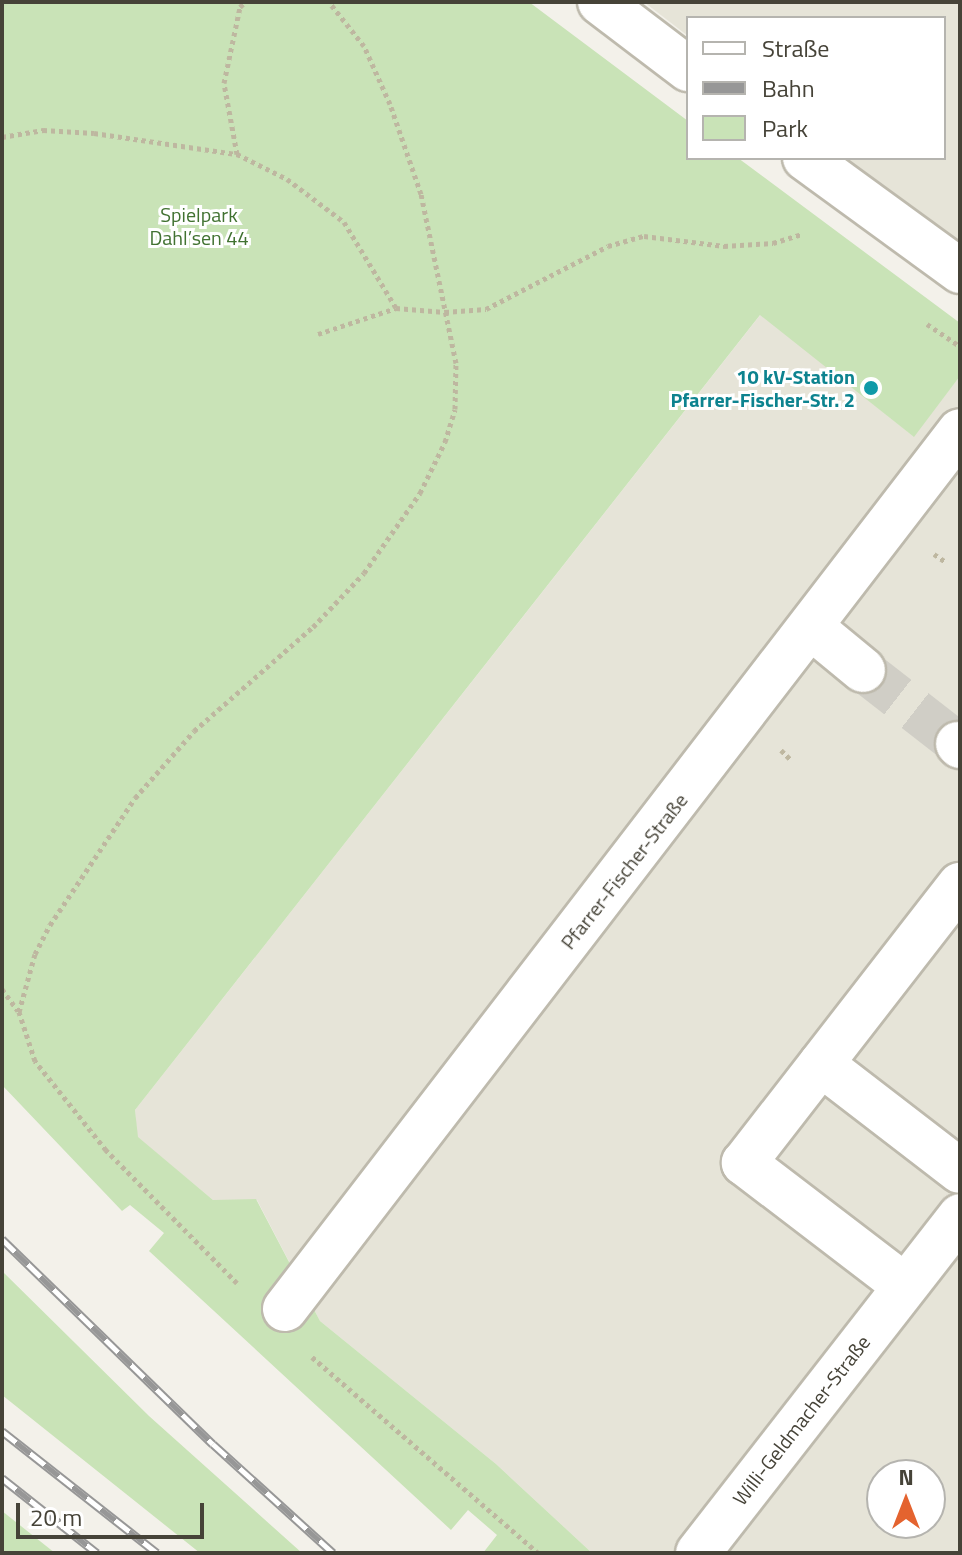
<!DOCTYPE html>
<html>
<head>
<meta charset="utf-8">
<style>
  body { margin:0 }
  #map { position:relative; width:962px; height:1555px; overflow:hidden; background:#f3f1ea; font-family:"Titillium Web",sans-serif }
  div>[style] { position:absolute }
  .residential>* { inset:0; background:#e6e4d8 }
  .green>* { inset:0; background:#c9e3b7 }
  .minor-tunnel>* { height:44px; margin-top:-22px; transform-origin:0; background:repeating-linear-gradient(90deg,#d0cec6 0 44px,transparent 0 66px) }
  .path>* { height:5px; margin-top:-2.5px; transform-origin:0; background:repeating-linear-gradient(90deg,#beb7a0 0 4px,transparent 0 8px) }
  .roads { filter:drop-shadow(2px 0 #bebaad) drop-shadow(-2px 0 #bebaad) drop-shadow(0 2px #bebaad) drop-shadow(0 -2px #bebaad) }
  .minor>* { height:44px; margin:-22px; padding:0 22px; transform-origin:22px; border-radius:22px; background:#fff }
  .rail>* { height:9px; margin-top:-4.5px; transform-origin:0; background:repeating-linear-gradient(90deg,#fff 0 18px,#979797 0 36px); box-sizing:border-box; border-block:2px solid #979797 }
  .dots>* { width:22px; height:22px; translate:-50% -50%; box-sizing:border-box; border:4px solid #fff; border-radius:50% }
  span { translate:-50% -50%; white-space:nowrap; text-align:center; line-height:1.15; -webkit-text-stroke:6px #fff; paint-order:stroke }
  .park-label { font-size:20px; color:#417231 }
  .culture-label { font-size:20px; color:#0d838f; font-weight:700 }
  .right { translate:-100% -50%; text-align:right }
  .street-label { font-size:20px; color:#464338 }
  .frame { position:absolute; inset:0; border:4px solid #464338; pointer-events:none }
  .legend { position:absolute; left:686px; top:16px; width:260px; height:144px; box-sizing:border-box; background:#fff; border:2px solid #b5b4af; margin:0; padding:10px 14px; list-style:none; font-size:24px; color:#464338 }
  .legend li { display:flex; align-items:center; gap:16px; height:40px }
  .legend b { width:40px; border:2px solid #b5b4af }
  .north { position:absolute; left:866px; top:1459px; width:80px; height:80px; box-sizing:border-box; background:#fff; border:2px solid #b5b4af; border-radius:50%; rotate:0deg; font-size:22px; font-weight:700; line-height:32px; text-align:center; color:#464338 }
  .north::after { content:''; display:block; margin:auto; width:28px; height:36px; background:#e4632f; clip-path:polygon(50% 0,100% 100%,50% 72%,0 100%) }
  .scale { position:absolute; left:16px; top:1503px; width:188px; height:36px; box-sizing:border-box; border:4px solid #464338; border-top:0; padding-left:10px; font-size:24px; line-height:28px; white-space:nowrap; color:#464338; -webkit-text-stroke:6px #fff; paint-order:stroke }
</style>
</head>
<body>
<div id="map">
  <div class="residential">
    <i style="clip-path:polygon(644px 2px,960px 2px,960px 248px,845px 158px,944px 158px,944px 18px,688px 18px,688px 36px)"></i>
    <i style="clip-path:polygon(evenodd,761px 314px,913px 436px,960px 376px,960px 1553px,592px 1553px,496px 1464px,320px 1321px,257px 1200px,213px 1200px,137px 1137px,135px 1110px,761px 314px,882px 1475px,930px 1475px,930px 1523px,882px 1523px,882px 1475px)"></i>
  </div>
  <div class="green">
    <i style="clip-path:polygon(2px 2px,529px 2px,688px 121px,688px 158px,738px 158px,960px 323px,960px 376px,914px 437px,760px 315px,135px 1110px,138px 1137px,213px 1200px,256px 1199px,320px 1321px,496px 1464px,592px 1553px,483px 1553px,497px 1535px,468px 1510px,451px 1530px,149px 1251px,164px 1233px,130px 1205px,122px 1211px,2px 1085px)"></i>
    <i style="clip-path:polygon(2px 1271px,149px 1416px,302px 1553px,200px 1553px,2px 1395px)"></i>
    <i style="clip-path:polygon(2px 1511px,55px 1553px,2px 1553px)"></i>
  </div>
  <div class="minor-tunnel">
    <i style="left:863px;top:670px;width:120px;rotate:37.9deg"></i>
  </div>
  <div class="path">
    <i style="left:2px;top:137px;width:42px;rotate:-9.7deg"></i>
    <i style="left:43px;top:130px;width:51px;rotate:3.4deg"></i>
    <i style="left:94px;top:133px;width:145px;rotate:8.4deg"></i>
    <i style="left:237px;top:154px;width:56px;rotate:26.6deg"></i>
    <i style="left:287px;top:179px;width:71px;rotate:37deg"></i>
    <i style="left:344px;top:222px;width:100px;rotate:58.8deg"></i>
    <i style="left:237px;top:154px;width:72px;rotate:-100.4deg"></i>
    <i style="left:224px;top:83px;width:78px;rotate:-78.1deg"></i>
    <i style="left:240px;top:7px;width:7px;rotate:-45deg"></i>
    <i style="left:927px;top:324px;width:40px;rotate:34deg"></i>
    <i style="left:318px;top:334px;width:82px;rotate:-18.4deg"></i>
    <i style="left:396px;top:308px;width:49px;rotate:4.7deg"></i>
    <i style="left:445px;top:312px;width:41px;rotate:-4.2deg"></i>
    <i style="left:486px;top:309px;width:137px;rotate:-27.3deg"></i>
    <i style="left:608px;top:246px;width:37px;rotate:-16deg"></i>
    <i style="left:644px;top:236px;width:81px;rotate:7.1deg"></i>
    <i style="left:724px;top:246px;width:49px;rotate:-3.5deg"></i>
    <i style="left:773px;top:243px;width:30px;rotate:-17deg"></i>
    <i style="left:934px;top:554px;width:14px;rotate:34deg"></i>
    <i style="left:781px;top:750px;width:16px;rotate:45deg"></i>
    <i style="left:2px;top:989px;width:27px;rotate:54deg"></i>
    <i style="left:237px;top:1283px;width:187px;rotate:-134.6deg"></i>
    <i style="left:106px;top:1150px;width:114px;rotate:-128.6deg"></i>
    <i style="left:35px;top:1061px;width:52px;rotate:-108.1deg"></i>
    <i style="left:19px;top:1012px;width:60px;rotate:-74.6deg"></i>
    <i style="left:35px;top:954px;width:33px;rotate:-63deg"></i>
    <i style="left:50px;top:925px;width:153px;rotate:-56.2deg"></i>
    <i style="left:135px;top:798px;width:89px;rotate:-48.6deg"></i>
    <i style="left:194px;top:731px;width:158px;rotate:-41.2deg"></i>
    <i style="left:313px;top:627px;width:74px;rotate:-46.6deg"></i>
    <i style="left:364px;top:573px;width:98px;rotate:-55deg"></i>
    <i style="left:420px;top:493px;width:57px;rotate:-63.9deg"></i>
    <i style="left:445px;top:442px;width:34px;rotate:-73deg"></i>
    <i style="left:455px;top:409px;width:46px;rotate:-88.8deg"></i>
    <i style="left:456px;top:363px;width:173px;rotate:-101.7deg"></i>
    <i style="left:421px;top:194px;width:95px;rotate:-109deg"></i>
    <i style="left:390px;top:104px;width:64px;rotate:-114.1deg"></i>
    <i style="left:364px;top:46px;width:56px;rotate:-128.5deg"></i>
    <i style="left:312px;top:1357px;width:299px;rotate:40.9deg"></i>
  </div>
  <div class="roads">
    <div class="minor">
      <i style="left:600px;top:2px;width:111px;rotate:37.3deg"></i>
      <i style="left:805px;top:158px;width:192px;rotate:36.1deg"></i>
      <i style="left:812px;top:628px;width:66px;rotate:39.5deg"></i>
      <i style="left:958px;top:744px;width:3px;rotate:45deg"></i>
      <i style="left:821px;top:1064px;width:175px;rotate:37.6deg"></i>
      <i style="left:905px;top:1286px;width:203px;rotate:-142.6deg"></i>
      <i style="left:744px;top:1163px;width:352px;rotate:-52.2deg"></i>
      <i style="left:285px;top:1309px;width:1107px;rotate:-52.45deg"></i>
      <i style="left:698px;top:1553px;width:427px;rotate:-52.1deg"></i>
    </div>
  </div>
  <div class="rail">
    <i style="left:2px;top:1239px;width:294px;rotate:44.2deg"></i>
    <i style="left:213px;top:1444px;width:162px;rotate:42.2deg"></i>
    <i style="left:2px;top:1431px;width:197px;rotate:38.2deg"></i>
    <i style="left:2px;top:1478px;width:121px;rotate:38.3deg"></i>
  </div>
  <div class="dots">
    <i style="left:871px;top:388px;background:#0f9aa8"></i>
  </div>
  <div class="park-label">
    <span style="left:199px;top:226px">Spielpark<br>Dahl’sen 44</span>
  </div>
  <div class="culture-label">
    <span class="right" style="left:855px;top:388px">10 kV-Station<br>Pfarrer-Fischer-Str. 2</span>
  </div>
  <div class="street-label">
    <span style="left:624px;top:871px;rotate:-52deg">Pfarrer-Fischer-Straße</span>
    <span style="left:801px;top:1420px;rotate:-52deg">Willi-Geldmacher-Straße</span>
  </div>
  <div class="frame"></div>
  <ul class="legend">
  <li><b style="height:10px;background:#fff"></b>Straße</li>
  <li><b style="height:10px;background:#979797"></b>Bahn</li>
  <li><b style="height:22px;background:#c9e3b7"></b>Park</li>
  </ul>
  <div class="north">N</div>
  <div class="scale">20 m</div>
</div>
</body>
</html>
